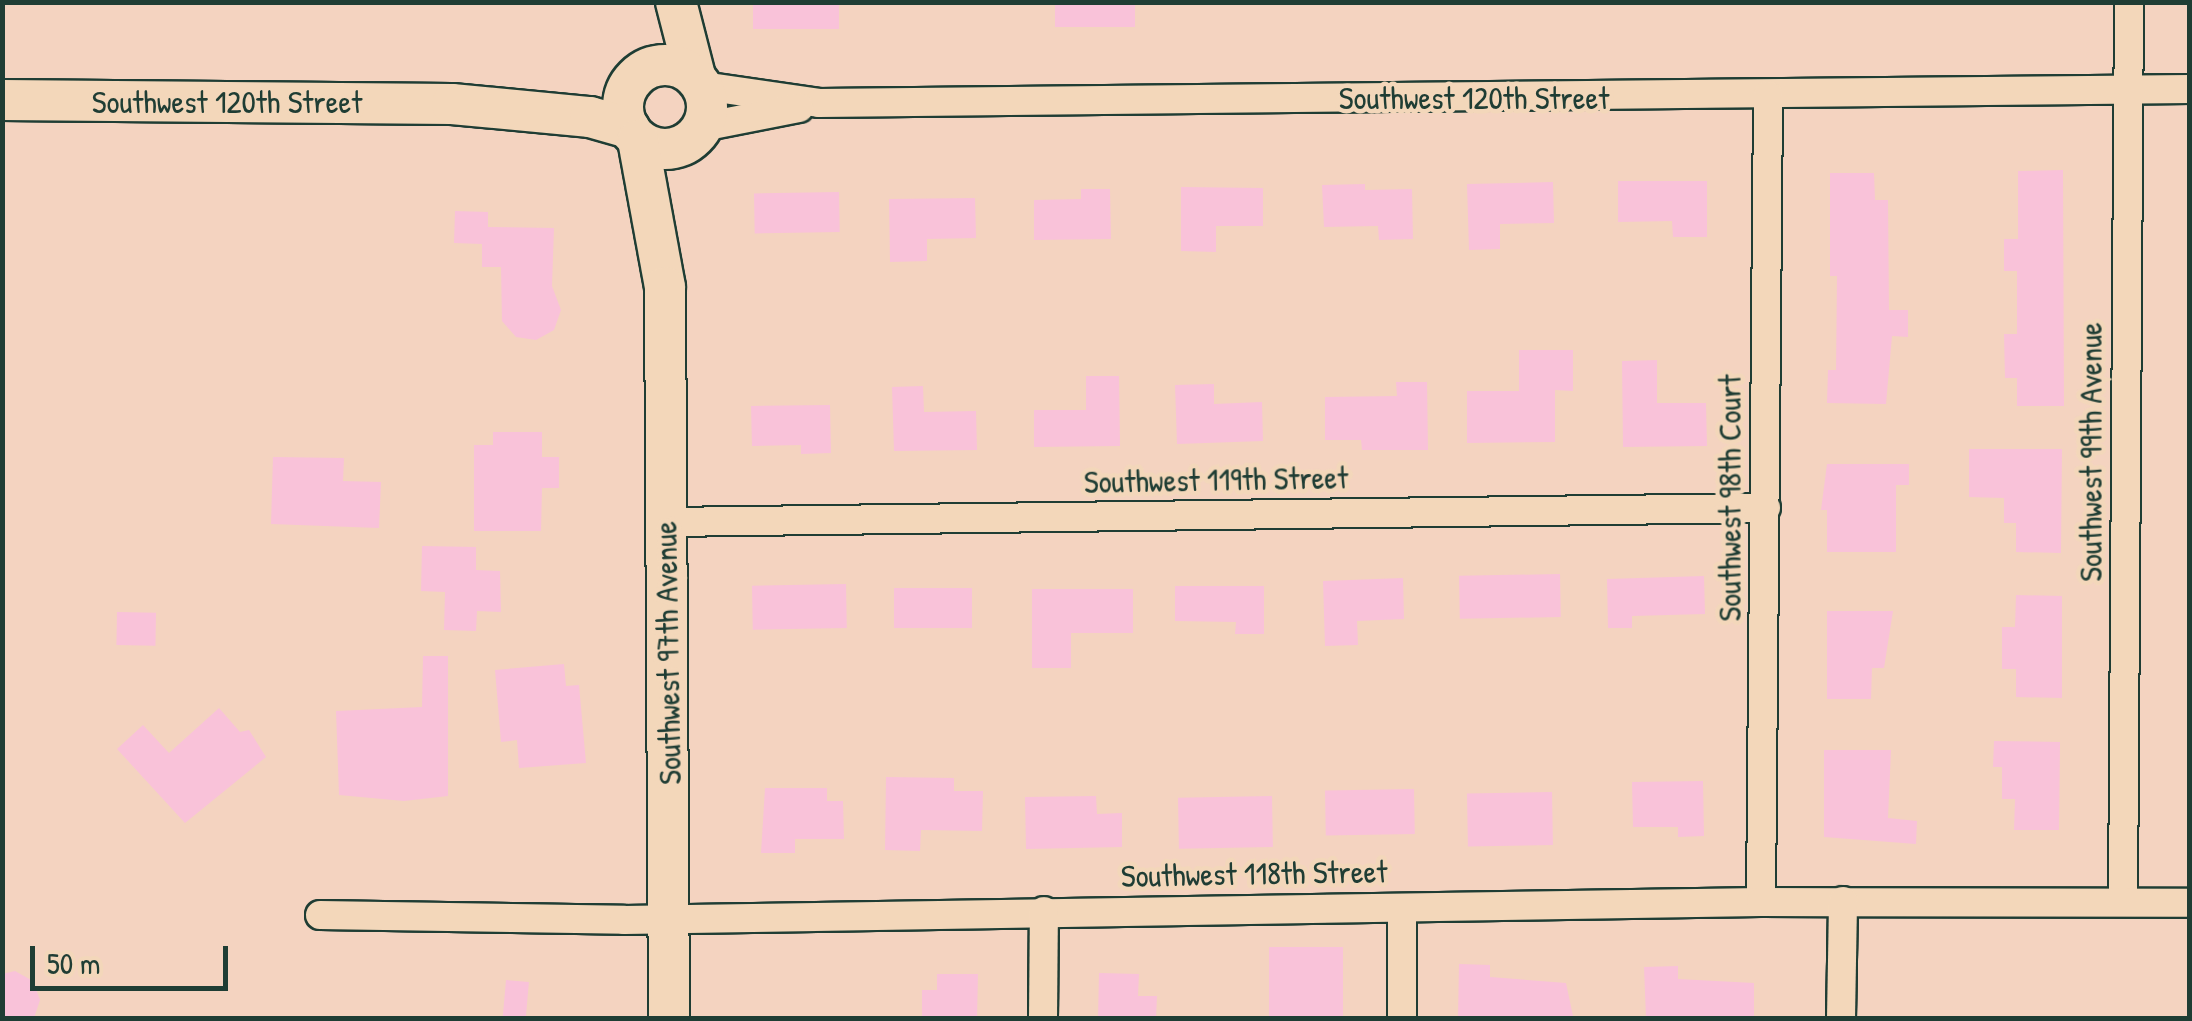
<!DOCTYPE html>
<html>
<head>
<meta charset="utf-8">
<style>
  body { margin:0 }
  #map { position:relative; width:2192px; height:1021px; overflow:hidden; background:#f4d3c0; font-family:"Patrick Hand",sans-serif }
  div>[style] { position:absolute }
  .building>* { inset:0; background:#f9c2d9; transform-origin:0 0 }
  .roads { filter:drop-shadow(2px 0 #1f3d34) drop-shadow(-2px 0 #1f3d34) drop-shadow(0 2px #1f3d34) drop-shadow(0 -2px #1f3d34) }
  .street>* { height:28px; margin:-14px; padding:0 14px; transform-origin:14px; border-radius:14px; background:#f3d7ba }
  .secondary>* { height:40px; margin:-20px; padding:0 20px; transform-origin:20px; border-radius:20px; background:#f3d7ba }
  .secondary>.ring { margin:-20px; padding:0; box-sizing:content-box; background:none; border:40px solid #f3d7ba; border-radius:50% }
  span { translate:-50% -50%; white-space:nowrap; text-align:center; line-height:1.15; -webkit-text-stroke:9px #f3d7ba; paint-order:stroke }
  .street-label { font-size:32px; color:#1f3d34 }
  .frame { position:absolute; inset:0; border:5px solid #1f3d34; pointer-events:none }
  .scale { position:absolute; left:30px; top:946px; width:198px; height:45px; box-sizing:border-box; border:5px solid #1f3d34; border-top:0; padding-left:12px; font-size:30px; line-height:35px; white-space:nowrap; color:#1f3d34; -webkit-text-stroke:8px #f3d7ba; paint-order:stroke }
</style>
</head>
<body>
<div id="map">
  <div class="building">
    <i style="left:753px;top:2px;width:86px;height:27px"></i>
    <i style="left:1055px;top:2px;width:80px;height:25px"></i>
    <i style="clip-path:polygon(2063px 170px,2064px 406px,2017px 406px,2017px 378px,2005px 378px,2004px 334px,2017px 334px,2017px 271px,2004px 271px,2004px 239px,2018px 239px,2018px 171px)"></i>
    <i style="clip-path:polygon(1830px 173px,1874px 173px,1875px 200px,1888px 200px,1889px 310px,1908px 310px,1908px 337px,1892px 336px,1886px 404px,1827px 403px,1828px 370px,1836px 370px,1837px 276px,1830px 276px)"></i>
    <i style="clip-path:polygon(1618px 181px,1707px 181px,1707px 237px,1673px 237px,1672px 221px,1618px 222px)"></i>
    <i style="clip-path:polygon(1553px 182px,1554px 223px,1500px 224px,1500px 249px,1469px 250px,1467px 184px)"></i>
    <i style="clip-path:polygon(1365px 184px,1365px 190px,1412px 189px,1413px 239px,1379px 240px,1378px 226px,1324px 227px,1322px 185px)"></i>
    <i style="clip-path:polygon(1181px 187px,1263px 188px,1263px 226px,1216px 226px,1216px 252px,1181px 251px)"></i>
    <i style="clip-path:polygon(1081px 189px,1110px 189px,1111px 239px,1034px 240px,1034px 200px,1081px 199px)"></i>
    <i style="left:839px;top:192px;width:40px;height:85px;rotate:89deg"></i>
    <i style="clip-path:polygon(975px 198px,976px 238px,927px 239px,927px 261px,890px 262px,889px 199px)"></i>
    <i style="clip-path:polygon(455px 211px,488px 212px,488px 227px,554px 228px,552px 286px,561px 310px,554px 330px,536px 340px,516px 337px,502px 321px,501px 267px,482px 267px,482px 244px,454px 243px)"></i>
    <i style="clip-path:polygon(1519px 350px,1573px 350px,1573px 391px,1555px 390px,1555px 442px,1467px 443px,1467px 391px,1519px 391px)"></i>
    <i style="clip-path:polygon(1657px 360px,1657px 403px,1706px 403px,1707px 446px,1623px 447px,1622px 361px)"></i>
    <i style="clip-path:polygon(1086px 376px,1119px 376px,1120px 446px,1034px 447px,1034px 410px,1086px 410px)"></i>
    <i style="clip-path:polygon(1396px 382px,1427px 382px,1428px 450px,1362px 450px,1361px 440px,1325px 440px,1325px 397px,1397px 396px)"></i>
    <i style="clip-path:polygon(1214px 384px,1214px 404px,1262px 402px,1263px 441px,1177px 444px,1175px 385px)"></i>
    <i style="clip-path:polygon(923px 386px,924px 412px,976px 411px,977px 450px,894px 451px,892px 387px)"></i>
    <i style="clip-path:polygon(830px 405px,831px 453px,801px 454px,801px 445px,752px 446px,751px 406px)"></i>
    <i style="clip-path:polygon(493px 432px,542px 432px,542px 457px,559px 457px,559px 488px,542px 488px,541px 531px,474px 531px,474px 445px,493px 445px)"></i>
    <i style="clip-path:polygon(1969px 449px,2062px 449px,2061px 553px,2016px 552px,2016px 523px,2004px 523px,2004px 498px,1969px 497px)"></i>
    <i style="clip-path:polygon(273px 457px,344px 458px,343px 481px,381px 482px,379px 528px,271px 524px)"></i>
    <i style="clip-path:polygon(1827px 464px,1909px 464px,1909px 485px,1896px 485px,1896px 552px,1827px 552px,1827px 510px,1821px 510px)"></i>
    <i style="clip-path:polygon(422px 546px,476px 547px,476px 570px,500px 571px,501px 612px,477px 611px,476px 631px,444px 630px,445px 592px,421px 591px)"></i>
    <i style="left:1560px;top:574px;width:43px;height:101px;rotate:89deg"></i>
    <i style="clip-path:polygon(1704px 576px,1705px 614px,1632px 616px,1632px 628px,1608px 628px,1607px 579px)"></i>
    <i style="clip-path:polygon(1403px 578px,1404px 619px,1357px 621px,1358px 645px,1325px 646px,1323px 581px)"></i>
    <i style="left:846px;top:584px;width:44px;height:94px;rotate:89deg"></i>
    <i style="clip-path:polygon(1175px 586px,1264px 586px,1264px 634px,1235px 634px,1236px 622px,1175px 621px)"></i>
    <i style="left:972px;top:588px;width:40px;height:78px;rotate:90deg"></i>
    <i style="clip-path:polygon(1032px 589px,1133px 589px,1133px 633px,1071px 633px,1071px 668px,1032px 668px)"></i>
    <i style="clip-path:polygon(2016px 595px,2062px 596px,2062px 698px,2016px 697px,2016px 669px,2002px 669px,2002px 627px,2015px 627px)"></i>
    <i style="clip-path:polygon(1827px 611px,1893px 611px,1884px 668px,1872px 668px,1871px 699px,1827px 699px)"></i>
    <i style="left:117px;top:612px;width:39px;height:33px;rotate:1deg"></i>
    <i style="clip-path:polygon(423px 656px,448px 656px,448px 796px,404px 801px,339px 795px,336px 711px,422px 707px)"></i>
    <i style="clip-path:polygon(564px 664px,566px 686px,579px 685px,586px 763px,519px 768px,517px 740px,501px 742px,495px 670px)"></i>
    <i style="clip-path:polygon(219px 708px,240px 732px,249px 730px,266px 757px,185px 823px,117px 749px,143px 725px,169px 753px)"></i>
    <i style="clip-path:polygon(1994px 741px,2060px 742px,2059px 830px,2014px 830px,2015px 799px,2002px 799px,2002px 767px,1993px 767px)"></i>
    <i style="clip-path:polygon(1824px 750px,1891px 750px,1888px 818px,1917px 821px,1916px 844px,1824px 837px)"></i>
    <i style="clip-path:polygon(886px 777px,954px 778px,954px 791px,983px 791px,982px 831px,921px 830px,920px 851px,885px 850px)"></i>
    <i style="clip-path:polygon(1703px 781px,1704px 836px,1678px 837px,1678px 827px,1633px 827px,1632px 782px)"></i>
    <i style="clip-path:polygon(765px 788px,827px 788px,827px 801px,843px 801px,844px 839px,795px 839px,795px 853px,761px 853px)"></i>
    <i style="left:1414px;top:789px;width:45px;height:89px;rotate:89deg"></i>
    <i style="left:1552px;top:792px;width:53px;height:85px;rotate:89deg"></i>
    <i style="clip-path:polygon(1096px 796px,1097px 814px,1122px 813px,1122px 847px,1026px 849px,1025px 797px)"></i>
    <i style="left:1272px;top:796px;width:51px;height:94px;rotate:89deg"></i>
    <i style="left:1269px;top:947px;width:74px;height:71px"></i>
    <i style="clip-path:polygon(1459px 964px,1490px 965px,1490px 977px,1566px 983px,1573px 1016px,1458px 1018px)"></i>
    <i style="clip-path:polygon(1678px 966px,1678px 979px,1754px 983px,1754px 1018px,1646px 1018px,1644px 967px)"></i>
    <i style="clip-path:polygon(15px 971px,33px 981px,40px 1000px,34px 1018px,2px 1018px,2px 974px)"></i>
    <i style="clip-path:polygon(1099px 973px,1139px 974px,1138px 996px,1157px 996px,1156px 1018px,1098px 1018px)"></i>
    <i style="clip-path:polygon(937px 974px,978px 974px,977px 1018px,922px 1018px,922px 990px,937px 990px)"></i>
    <i style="left:506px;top:980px;width:23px;height:38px;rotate:5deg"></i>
  </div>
  <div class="roads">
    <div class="street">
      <i style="left:703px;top:86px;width:117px;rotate:8.3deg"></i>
      <i style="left:819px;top:103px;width:1371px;rotate:-0.59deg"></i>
      <i style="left:702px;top:127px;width:99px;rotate:-11.1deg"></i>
      <i style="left:666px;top:522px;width:1100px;rotate:-0.73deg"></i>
      <i style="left:1761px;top:902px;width:807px;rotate:-89.5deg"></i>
      <i style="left:2123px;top:902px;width:900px;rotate:-89.62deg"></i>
      <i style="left:320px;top:915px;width:304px;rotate:0.9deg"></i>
      <i style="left:624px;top:920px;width:1137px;rotate:-0.91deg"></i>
      <i style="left:1761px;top:902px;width:429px;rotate:0.1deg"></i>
      <i style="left:1043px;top:1018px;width:107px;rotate:-89.5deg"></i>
      <i style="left:1402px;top:1018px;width:110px;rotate:-90deg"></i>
      <i style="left:1841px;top:1018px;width:117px;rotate:-89deg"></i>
    </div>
    <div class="secondary">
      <i style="left:676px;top:2px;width:76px;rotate:75.6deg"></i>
      <i class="ring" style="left:623px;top:65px;width:44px;height:44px"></i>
      <i style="left:2px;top:100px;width:450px;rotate:0.5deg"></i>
      <i style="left:452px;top:104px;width:139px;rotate:5.4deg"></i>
      <i style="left:590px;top:117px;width:41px;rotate:15.8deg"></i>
      <i style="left:638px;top:140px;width:149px;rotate:79.6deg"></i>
      <i style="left:665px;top:287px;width:731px;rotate:89.69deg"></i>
    </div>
  </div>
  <div class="street-label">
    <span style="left:1474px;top:98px">Southwest 120th Street</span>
    <span style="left:227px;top:102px">Southwest 120th Street</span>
    <span style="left:2091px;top:452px;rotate:-90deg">Southwest 99th Avenue</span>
    <span style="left:1216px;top:480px;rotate:-1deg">Southwest 119th Street</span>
    <span style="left:1730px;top:498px;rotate:-90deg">Southwest 98th Court</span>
    <span style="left:668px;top:653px;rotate:-91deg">Southwest 97th Avenue</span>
    <span style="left:1254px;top:874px;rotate:-1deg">Southwest 118th Street</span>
  </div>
  <div class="frame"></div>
  <div class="scale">50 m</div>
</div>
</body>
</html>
